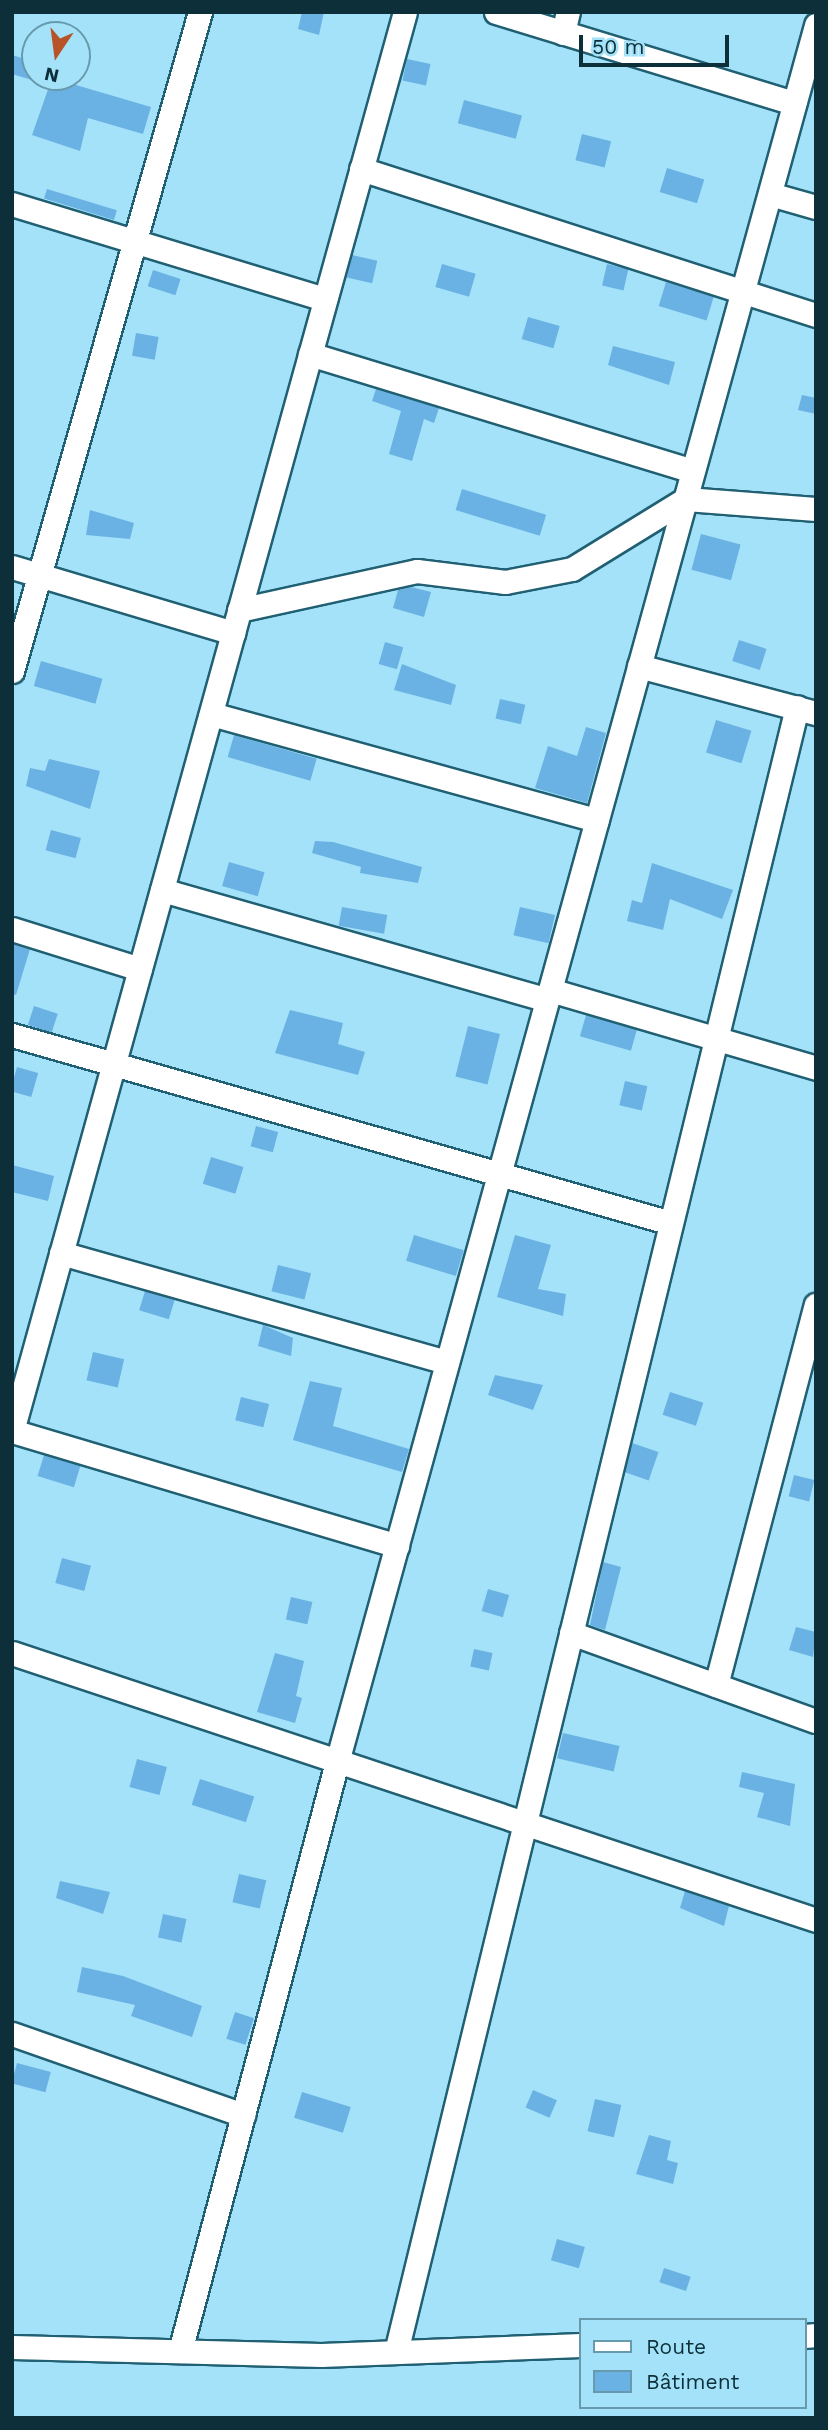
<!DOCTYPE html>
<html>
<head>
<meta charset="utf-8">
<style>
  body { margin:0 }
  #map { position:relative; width:828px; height:2430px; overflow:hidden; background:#a3e2f8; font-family:"Work Sans",sans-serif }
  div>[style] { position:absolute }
  .building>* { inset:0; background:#6bb2e4; transform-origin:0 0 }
  .roads { filter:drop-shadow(2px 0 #216073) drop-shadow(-2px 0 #216073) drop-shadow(0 2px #216073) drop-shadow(0 -2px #216073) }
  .street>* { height:23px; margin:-11.5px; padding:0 11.5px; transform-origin:11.5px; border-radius:11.5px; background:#fff }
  span { translate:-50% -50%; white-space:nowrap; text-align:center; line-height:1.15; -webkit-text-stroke:7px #a3e2f8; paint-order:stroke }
  .frame { position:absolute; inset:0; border:14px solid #0c2f39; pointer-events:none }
  .legend { position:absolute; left:579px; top:2318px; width:228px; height:91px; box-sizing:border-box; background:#a3e2f8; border:2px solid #679aac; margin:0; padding:9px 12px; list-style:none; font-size:21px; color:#0c2f39 }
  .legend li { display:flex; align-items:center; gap:14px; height:35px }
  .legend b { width:35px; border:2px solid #679aac }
  .north { position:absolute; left:21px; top:21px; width:70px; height:70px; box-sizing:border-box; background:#a3e2f8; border:2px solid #679aac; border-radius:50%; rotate:193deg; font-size:19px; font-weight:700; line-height:28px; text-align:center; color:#0c2f39 }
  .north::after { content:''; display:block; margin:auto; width:24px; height:32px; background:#b85227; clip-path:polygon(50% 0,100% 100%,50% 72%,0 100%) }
  .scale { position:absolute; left:579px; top:35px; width:150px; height:32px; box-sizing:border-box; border:4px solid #0c2f39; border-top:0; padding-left:9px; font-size:21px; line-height:24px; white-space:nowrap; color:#0c2f39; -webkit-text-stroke:5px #a3e2f8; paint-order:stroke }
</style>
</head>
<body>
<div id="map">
  <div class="building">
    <i style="clip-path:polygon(302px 12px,324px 12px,319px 35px,298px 29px)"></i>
    <i style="clip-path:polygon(12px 55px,35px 62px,35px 81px,12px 74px)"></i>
    <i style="left:407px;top:59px;width:24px;height:22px;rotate:12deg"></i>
    <i style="clip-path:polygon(52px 78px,151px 107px,143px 134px,88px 118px,80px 151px,32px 135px)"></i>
    <i style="left:464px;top:100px;width:60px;height:24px;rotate:15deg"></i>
    <i style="left:582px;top:134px;width:30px;height:27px;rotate:14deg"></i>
    <i style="left:667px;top:168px;width:39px;height:25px;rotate:17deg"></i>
    <i style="left:47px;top:189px;width:73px;height:10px;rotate:17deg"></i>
    <i style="left:352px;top:255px;width:26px;height:23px;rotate:13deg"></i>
    <i style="left:442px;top:264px;width:35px;height:24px;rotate:16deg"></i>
    <i style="left:607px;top:264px;width:22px;height:22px;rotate:13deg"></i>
    <i style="left:153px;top:270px;width:29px;height:17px;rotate:18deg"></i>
    <i style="left:666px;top:282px;width:50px;height:25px;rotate:17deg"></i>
    <i style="left:528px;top:317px;width:33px;height:23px;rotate:16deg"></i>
    <i style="left:136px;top:333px;width:23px;height:23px;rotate:10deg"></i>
    <i style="clip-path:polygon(613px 346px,675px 362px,669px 385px,608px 365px)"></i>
    <i style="clip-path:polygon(376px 389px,439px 408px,434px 423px,424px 419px,412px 461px,389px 454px,401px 411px,372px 401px)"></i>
    <i style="clip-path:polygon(802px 395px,816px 398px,816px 414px,798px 410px)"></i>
    <i style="left:462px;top:489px;width:88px;height:22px;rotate:17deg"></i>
    <i style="clip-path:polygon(90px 510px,134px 523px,130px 539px,86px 535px)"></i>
    <i style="left:701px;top:534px;width:41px;height:37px;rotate:15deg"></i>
    <i style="clip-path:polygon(411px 587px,431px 592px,424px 617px,393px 608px,398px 590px)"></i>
    <i style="left:739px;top:640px;width:29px;height:22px;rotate:18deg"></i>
    <i style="left:385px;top:642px;width:19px;height:23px;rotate:16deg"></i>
    <i style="left:41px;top:661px;width:64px;height:26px;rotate:16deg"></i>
    <i style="clip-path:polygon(402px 664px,456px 685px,451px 705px,394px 690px)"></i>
    <i style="left:500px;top:699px;width:26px;height:20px;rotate:13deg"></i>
    <i style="left:716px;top:720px;width:37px;height:34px;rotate:17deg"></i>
    <i style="clip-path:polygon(586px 727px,606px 733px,587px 803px,535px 788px,548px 746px,577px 756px)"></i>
    <i style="left:234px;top:735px;width:86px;height:23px;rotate:16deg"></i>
    <i style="clip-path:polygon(49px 759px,100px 771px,90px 809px,26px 786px,30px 768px,45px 771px)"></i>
    <i style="left:51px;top:830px;width:31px;height:21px;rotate:15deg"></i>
    <i style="clip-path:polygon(315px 841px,333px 842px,422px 867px,418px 883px,360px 873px,361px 867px,312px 853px)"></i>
    <i style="left:229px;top:862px;width:37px;height:25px;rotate:16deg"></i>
    <i style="clip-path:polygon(652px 863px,733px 890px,722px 919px,670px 899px,663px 930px,627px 921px,632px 900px,642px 903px)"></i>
    <i style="left:342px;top:907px;width:46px;height:19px;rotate:10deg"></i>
    <i style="left:520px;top:907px;width:36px;height:29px;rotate:13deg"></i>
    <i style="clip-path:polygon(12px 944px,30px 949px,16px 995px,12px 994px)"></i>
    <i style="left:34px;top:1006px;width:25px;height:20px;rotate:18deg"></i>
    <i style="clip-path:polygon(290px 1010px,343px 1023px,338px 1044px,365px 1052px,358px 1075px,275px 1053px)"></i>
    <i style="left:586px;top:1015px;width:53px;height:22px;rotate:16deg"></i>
    <i style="left:468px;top:1026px;width:33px;height:52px;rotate:14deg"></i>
    <i style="left:17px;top:1067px;width:22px;height:25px;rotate:16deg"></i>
    <i style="left:625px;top:1081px;width:23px;height:25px;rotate:13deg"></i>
    <i style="left:256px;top:1126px;width:23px;height:21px;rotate:15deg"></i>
    <i style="left:211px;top:1157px;width:34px;height:28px;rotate:17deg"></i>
    <i style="clip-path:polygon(12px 1165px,54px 1176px,48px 1201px,12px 1192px)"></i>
    <i style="left:414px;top:1235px;width:52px;height:27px;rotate:17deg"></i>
    <i style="clip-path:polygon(515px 1235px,551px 1245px,538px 1289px,566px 1294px,563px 1316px,497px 1297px)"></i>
    <i style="left:278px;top:1265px;width:34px;height:27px;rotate:14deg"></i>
    <i style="left:145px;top:1291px;width:31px;height:20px;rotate:17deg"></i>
    <i style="clip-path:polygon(263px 1325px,293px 1338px,291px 1356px,258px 1346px)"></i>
    <i style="left:93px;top:1352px;width:32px;height:29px;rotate:13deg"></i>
    <i style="clip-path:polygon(495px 1375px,543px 1385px,533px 1410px,488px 1395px)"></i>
    <i style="clip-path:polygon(310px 1381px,342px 1388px,333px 1426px,409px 1449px,402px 1472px,293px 1440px)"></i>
    <i style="left:670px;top:1392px;width:35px;height:24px;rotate:18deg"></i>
    <i style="left:241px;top:1397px;width:29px;height:24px;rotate:14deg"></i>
    <i style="left:632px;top:1443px;width:28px;height:30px;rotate:19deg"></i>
    <i style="left:44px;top:1455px;width:38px;height:22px;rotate:17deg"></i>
    <i style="left:794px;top:1475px;width:21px;height:22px;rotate:14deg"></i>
    <i style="left:62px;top:1558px;width:30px;height:26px;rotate:15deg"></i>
    <i style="clip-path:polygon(603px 1562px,621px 1567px,605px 1630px,590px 1625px)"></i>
    <i style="left:488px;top:1589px;width:22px;height:23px;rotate:16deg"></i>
    <i style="left:291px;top:1597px;width:22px;height:23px;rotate:13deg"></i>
    <i style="clip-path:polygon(796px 1627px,816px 1632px,813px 1657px,789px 1650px)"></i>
    <i style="left:474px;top:1649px;width:19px;height:18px;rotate:12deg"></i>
    <i style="clip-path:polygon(275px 1653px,304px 1661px,296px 1696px,302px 1698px,295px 1723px,257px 1712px)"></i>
    <i style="left:563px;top:1733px;width:58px;height:26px;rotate:13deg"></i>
    <i style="left:137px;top:1759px;width:31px;height:29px;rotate:15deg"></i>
    <i style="clip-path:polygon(742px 1772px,795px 1784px,790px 1826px,757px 1817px,764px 1793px,739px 1787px)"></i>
    <i style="left:200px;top:1779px;width:57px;height:27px;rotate:18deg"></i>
    <i style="left:239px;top:1874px;width:28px;height:29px;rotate:13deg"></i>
    <i style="clip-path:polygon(60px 1881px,110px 1892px,103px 1914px,56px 1898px)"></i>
    <i style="clip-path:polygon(685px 1891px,729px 1906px,724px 1926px,680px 1908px)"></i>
    <i style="left:163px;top:1914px;width:24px;height:24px;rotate:12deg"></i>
    <i style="clip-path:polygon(82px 1967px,123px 1976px,202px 2006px,192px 2037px,131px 2016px,135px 2005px,77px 1992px)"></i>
    <i style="left:235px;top:2012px;width:20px;height:28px;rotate:18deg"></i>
    <i style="left:17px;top:2063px;width:35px;height:21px;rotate:15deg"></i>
    <i style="left:533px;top:2090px;width:26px;height:19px;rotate:23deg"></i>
    <i style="left:302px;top:2092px;width:51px;height:27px;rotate:17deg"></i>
    <i style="left:595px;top:2099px;width:27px;height:33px;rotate:13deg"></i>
    <i style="clip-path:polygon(649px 2135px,671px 2141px,667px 2160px,678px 2163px,673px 2184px,636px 2174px)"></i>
    <i style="left:557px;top:2239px;width:29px;height:22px;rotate:16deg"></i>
    <i style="left:664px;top:2268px;width:28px;height:15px;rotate:18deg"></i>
  </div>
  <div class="roads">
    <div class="street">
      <i style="left:496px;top:12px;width:312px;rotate:17deg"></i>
      <i style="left:563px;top:33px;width:22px;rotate:-77deg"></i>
      <i style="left:361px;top:169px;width:478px;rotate:17.8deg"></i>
      <i style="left:770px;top:194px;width:48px;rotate:15.8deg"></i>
      <i style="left:12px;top:204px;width:327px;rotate:16.9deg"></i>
      <i style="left:310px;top:354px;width:400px;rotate:17deg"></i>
      <i style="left:12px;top:567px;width:231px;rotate:16.6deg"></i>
      <i style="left:239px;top:610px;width:182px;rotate:-12.4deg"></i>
      <i style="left:417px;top:571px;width:89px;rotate:7.1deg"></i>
      <i style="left:505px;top:582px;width:68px;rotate:-11deg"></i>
      <i style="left:572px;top:569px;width:134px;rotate:-31.6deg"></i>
      <i style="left:686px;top:499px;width:130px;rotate:4.4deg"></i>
      <i style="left:639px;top:666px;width:183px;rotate:14.9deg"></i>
      <i style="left:12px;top:671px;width:685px;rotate:-74.08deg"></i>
      <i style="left:211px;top:714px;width:400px;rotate:15.4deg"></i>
      <i style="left:162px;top:890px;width:400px;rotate:15.9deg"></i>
      <i style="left:12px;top:929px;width:134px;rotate:17.4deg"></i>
      <i style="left:550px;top:990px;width:277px;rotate:16.3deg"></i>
      <i style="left:12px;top:1035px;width:685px;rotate:15.92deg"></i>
      <i style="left:61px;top:1253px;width:401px;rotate:15.8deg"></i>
      <i style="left:12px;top:1431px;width:1472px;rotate:-74.52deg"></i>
      <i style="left:12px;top:1431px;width:402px;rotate:16.6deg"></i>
      <i style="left:571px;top:1633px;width:260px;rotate:19.8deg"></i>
      <i style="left:12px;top:1653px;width:847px;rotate:18.37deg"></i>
      <i style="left:716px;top:1685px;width:393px;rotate:-75.3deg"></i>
      <i style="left:12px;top:2034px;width:245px;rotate:19.3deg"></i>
      <i style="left:805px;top:2336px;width:11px;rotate:-5deg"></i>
      <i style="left:12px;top:2347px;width:309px;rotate:1.5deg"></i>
      <i style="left:321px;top:2355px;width:260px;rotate:-2.2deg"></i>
      <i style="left:180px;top:2351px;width:610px;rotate:-75.07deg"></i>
      <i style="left:337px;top:1762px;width:1802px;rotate:-74.58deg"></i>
      <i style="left:396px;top:2352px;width:1693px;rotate:-76.3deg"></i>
    </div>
  </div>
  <div class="frame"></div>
  <ul class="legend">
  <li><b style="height:9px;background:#fff"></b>Route</li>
  <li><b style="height:19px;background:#6bb2e4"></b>Bâtiment</li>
  </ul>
  <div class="north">N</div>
  <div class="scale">50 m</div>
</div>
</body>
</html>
